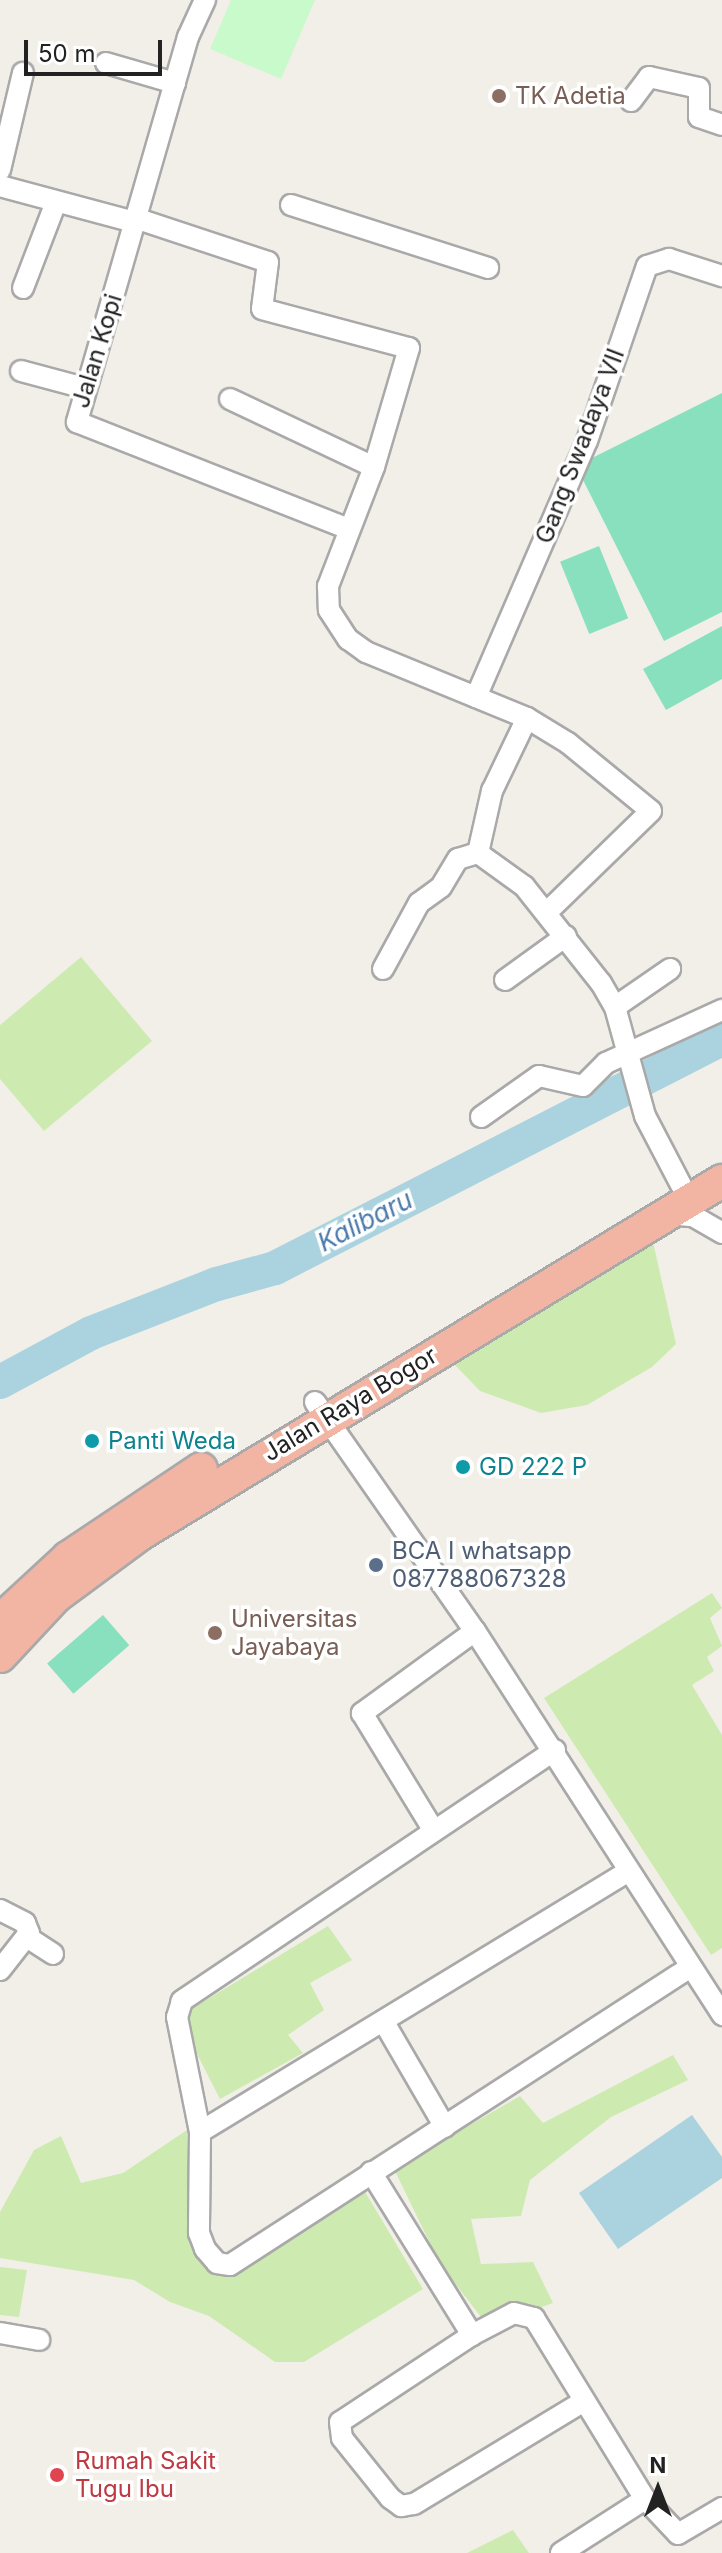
<!DOCTYPE html>
<html>
<head>
<meta charset="utf-8">
<style>
  body { margin:0 }
  #map { position:relative; width:722px; height:2553px; overflow:hidden; background:#f2efe9; font-family:Inter,sans-serif }
  div>[style] { position:absolute }
  .grass>* { inset:0; background:#cdebb0 }
  .park>* { inset:0; background:#c8facc }
  .pitch>* { inset:0; background:#88e0be; transform-origin:0 0 }
  .water>* { inset:0; background:#aad3df }
  .river>* { height:34px; margin:-17px; padding:0 17px; transform-origin:17px; border-radius:17px; background:#aad3df }
  .roads { filter:drop-shadow(2px 0 #a9a9a9) drop-shadow(-2px 0 #a9a9a9) drop-shadow(0 2px #a9a9a9) drop-shadow(0 -2px #a9a9a9) }
  .minor>* { height:20px; margin:-10px; padding:0 10px; transform-origin:10px; border-radius:10px; background:#fff }
  .trunk>* { height:32px; margin:-16px; padding:0 16px; transform-origin:16px; border-radius:16px; background:#f2b4a3 }
  .dots>* { width:22px; height:22px; translate:-50% -50%; box-sizing:border-box; border:4px solid #fff; border-radius:50% }
  span { translate:-50% -50%; white-space:nowrap; text-align:center; line-height:1.15; -webkit-text-stroke:7px #fff; paint-order:stroke }
  .education-label { font-size:24px; color:#785e54 }
  .left { translate:0 -50%; text-align:left }
  .street-label { font-size:24px; color:#222 }
  .culture-label { font-size:24px; color:#0d838f }
  .service-label { font-size:24px; color:#4e5e75 }
  .health-label { font-size:24px; color:#be3a42 }
  .water-label { font-size:26px; color:#4a7aab; font-style:italic }
  .north { position:absolute; left:618px; top:2449px; width:80px; height:80px; -webkit-text-stroke:6px #fff; paint-order:stroke; rotate:0deg; font-size:22px; font-weight:700; line-height:32px; text-align:center; color:#222 }
  .north::after { content:''; display:block; margin:auto; width:28px; height:36px; background:#222; clip-path:polygon(50% 0,100% 100%,50% 72%,0 100%) }
  .scale { position:absolute; left:24px; top:40px; width:138px; height:36px; box-sizing:border-box; border:4px solid #222; border-top:0; padding-left:10px; font-size:24px; line-height:28px; white-space:nowrap; color:#222; -webkit-text-stroke:6px #fff; paint-order:stroke }
</style>
</head>
<body>
<div id="map">
  <div class="grass">
    <i style="clip-path:polygon(81px 957px,152px 1041px,44px 1131px,0 1079px,0 1025px)"></i>
    <i style="clip-path:polygon(653px 1242px,676px 1344px,652px 1367px,587px 1405px,541px 1413px,480px 1391px,453px 1363px)"></i>
    <i style="clip-path:polygon(712px 1593px,722px 1608px,710px 1618px,722px 1646px,707px 1657px,714px 1671px,692px 1685px,722px 1735px,722px 1948px,711px 1955px,544px 1698px)"></i>
    <i style="clip-path:polygon(328px 1926px,352px 1960px,310px 1983px,324px 2010px,288px 2035px,303px 2053px,220px 2099px,178px 2017px)"></i>
    <i style="clip-path:polygon(673px 2055px,688px 2080px,611px 2117px,530px 2180px,521px 2216px,471px 2219px,481px 2264px,533px 2262px,553px 2303px,488px 2326px,440px 2264px,394px 2169px,520px 2096px,543px 2123px)"></i>
    <i style="clip-path:polygon(193px 2126px,193px 2238px,243px 2265px,364px 2190px,423px 2289px,304px 2362px,275px 2362px,209px 2316px,170px 2302px,134px 2280px,0 2258px,0 2212px,34px 2150px,61px 2136px,81px 2183px,123px 2173px)"></i>
    <i style="clip-path:polygon(0 2267px,27px 2270px,19px 2317px,0 2315px)"></i>
    <i style="clip-path:polygon(513px 2530px,529px 2553px,467px 2553px)"></i>
  </div>
  <div class="park">
    <i style="clip-path:polygon(231px 0,315px 0,281px 79px,210px 49px)"></i>
  </div>
  <div class="pitch">
    <i style="clip-path:polygon(722px 393px,722px 612px,664px 641px,576px 466px)"></i>
    <i style="left:599px;top:546px;width:78px;height:42px;rotate:68deg"></i>
    <i style="clip-path:polygon(722px 626px,722px 679px,666px 710px,643px 669px)"></i>
    <i style="left:103px;top:1615px;width:40px;height:74px;rotate:49deg"></i>
  </div>
  <div class="water">
    <i style="clip-path:polygon(692px 2115px,722px 2157px,722px 2178px,618px 2249px,579px 2193px)"></i>
  </div>
  <div class="river">
    <i style="left:0;top:1382px;width:103px;rotate:-28.3deg"></i>
    <i style="left:91px;top:1333px;width:135px;rotate:-21.3deg"></i>
    <i style="left:217px;top:1284px;width:60px;rotate:-15.4deg"></i>
    <i style="left:275px;top:1268px;width:502px;rotate:-27.13deg"></i>
  </div>
  <div class="roads">
    <div class="minor">
      <i style="left:205px;top:0;width:41px;rotate:114.7deg"></i>
      <i style="left:188px;top:37px;width:401px;rotate:106.1deg"></i>
      <i style="left:77px;top:422px;width:291px;rotate:21.5deg"></i>
      <i style="left:106px;top:63px;width:72px;rotate:16.2deg"></i>
      <i style="left:631px;top:101px;width:30px;rotate:-53deg"></i>
      <i style="left:649px;top:77px;width:51px;rotate:12.4deg"></i>
      <i style="left:699px;top:88px;width:29px;rotate:90deg"></i>
      <i style="left:699px;top:117px;width:24px;rotate:19deg"></i>
      <i style="left:0;top:170px;width:100px;rotate:-76.7deg"></i>
      <i style="left:0;top:186px;width:139px;rotate:15deg"></i>
      <i style="left:291px;top:205px;width:207px;rotate:17.7deg"></i>
      <i style="left:135px;top:218px;width:140px;rotate:18.3deg"></i>
      <i style="left:268px;top:262px;width:47px;rotate:97.3deg"></i>
      <i style="left:262px;top:309px;width:152px;rotate:14.9deg"></i>
      <i style="left:409px;top:348px;width:124px;rotate:106.4deg"></i>
      <i style="left:374px;top:467px;width:128px;rotate:111.1deg"></i>
      <i style="left:328px;top:586px;width:24px;rotate:88deg"></i>
      <i style="left:329px;top:610px;width:35px;rotate:57deg"></i>
      <i style="left:348px;top:639px;width:22px;rotate:36deg"></i>
      <i style="left:366px;top:652px;width:174px;rotate:22.3deg"></i>
      <i style="left:527px;top:718px;width:48px;rotate:31.4deg"></i>
      <i style="left:568px;top:743px;width:107px;rotate:39.3deg"></i>
      <i style="left:651px;top:811px;width:144px;rotate:135.8deg"></i>
      <i style="left:23px;top:288px;width:92px;rotate:-69deg"></i>
      <i style="left:21px;top:371px;width:66px;rotate:14.9deg"></i>
      <i style="left:230px;top:399px;width:159px;rotate:25.3deg"></i>
      <i style="left:476px;top:697px;width:279px;rotate:-66.6deg"></i>
      <i style="left:587px;top:441px;width:185px;rotate:-71.1deg"></i>
      <i style="left:647px;top:266px;width:23px;rotate:-18deg"></i>
      <i style="left:669px;top:259px;width:56px;rotate:17.8deg"></i>
      <i style="left:478px;top:853px;width:57px;rotate:35.7deg"></i>
      <i style="left:524px;top:886px;width:124px;rotate:51.6deg"></i>
      <i style="left:601px;top:983px;width:28px;rotate:60deg"></i>
      <i style="left:615px;top:1007px;width:113px;rotate:74.6deg"></i>
      <i style="left:645px;top:1116px;width:78px;rotate:62.4deg"></i>
      <i style="left:478px;top:853px;width:64px;rotate:-77.3deg"></i>
      <i style="left:492px;top:791px;width:81px;rotate:-64.4deg"></i>
      <i style="left:383px;top:969px;width:75px;rotate:-61.4deg"></i>
      <i style="left:419px;top:903px;width:27px;rotate:-36deg"></i>
      <i style="left:441px;top:887px;width:33px;rotate:-59deg"></i>
      <i style="left:458px;top:859px;width:21px;rotate:-17deg"></i>
      <i style="left:505px;top:980px;width:75px;rotate:-35.8deg"></i>
      <i style="left:615px;top:1007px;width:67px;rotate:-34.6deg"></i>
      <i style="left:481px;top:1117px;width:71px;rotate:-35.3deg"></i>
      <i style="left:539px;top:1076px;width:45px;rotate:12.8deg"></i>
      <i style="left:583px;top:1086px;width:33px;rotate:-45deg"></i>
      <i style="left:606px;top:1063px;width:128px;rotate:-24.6deg"></i>
      <i style="left:668px;top:1214px;width:25px;rotate:5deg"></i>
      <i style="left:693px;top:1216px;width:34px;rotate:30deg"></i>
      <i style="left:315px;top:1402px;width:279px;rotate:55.1deg"></i>
      <i style="left:475px;top:1631px;width:140px;rotate:144deg"></i>
      <i style="left:362px;top:1713px;width:138px;rotate:58.6deg"></i>
      <i style="left:475px;top:1631px;width:457px;rotate:57.2deg"></i>
      <i style="left:555px;top:1750px;width:450px;rotate:146.1deg"></i>
      <i style="left:182px;top:2001px;width:17px;rotate:107deg"></i>
      <i style="left:177px;top:2017px;width:117px;rotate:78.7deg"></i>
      <i style="left:200px;top:2132px;width:101px;rotate:90.6deg"></i>
      <i style="left:199px;top:2233px;width:17px;rotate:69deg"></i>
      <i style="left:205px;top:2249px;width:18px;rotate:49deg"></i>
      <i style="left:217px;top:2263px;width:13px;rotate:9deg"></i>
      <i style="left:230px;top:2265px;width:547px;rotate:-32.91deg"></i>
      <i style="left:0;top:1910px;width:28px;rotate:27deg"></i>
      <i style="left:25px;top:1923px;width:11px;rotate:68deg"></i>
      <i style="left:29px;top:1933px;width:47px;rotate:128.1deg"></i>
      <i style="left:27px;top:1937px;width:31px;rotate:33deg"></i>
      <i style="left:385px;top:2024px;width:119px;rotate:59.8deg"></i>
      <i style="left:200px;top:2132px;width:502px;rotate:-31.32deg"></i>
      <i style="left:371px;top:2172px;width:192px;rotate:58.2deg"></i>
      <i style="left:472px;top:2335px;width:158px;rotate:146.6deg"></i>
      <i style="left:340px;top:2422px;width:16px;rotate:83deg"></i>
      <i style="left:342px;top:2438px;width:77px;rotate:51.3deg"></i>
      <i style="left:390px;top:2498px;width:14px;rotate:36deg"></i>
      <i style="left:401px;top:2506px;width:13px;rotate:-9deg"></i>
      <i style="left:414px;top:2504px;width:199px;rotate:-31.2deg"></i>
      <i style="left:0;top:2333px;width:40px;rotate:10deg"></i>
      <i style="left:472px;top:2335px;width:47px;rotate:-27.6deg"></i>
      <i style="left:514px;top:2313px;width:21px;rotate:14deg"></i>
      <i style="left:534px;top:2318px;width:212px;rotate:58.5deg"></i>
      <i style="left:645px;top:2499px;width:100px;rotate:147.3deg"></i>
      <i style="left:645px;top:2499px;width:48px;rotate:46.7deg"></i>
      <i style="left:678px;top:2534px;width:51px;rotate:-30.6deg"></i>
    </div>
    <div class="trunk">
      <i style="left:0;top:1621px;width:93px;rotate:-42.8deg"></i>
      <i style="left:68px;top:1558px;width:160px;rotate:-33.8deg"></i>
      <i style="left:0;top:1656px;width:81px;rotate:-47deg"></i>
      <i style="left:55px;top:1597px;width:106px;rotate:-36.5deg"></i>
      <i style="left:140px;top:1534px;width:681px;rotate:-31.24deg"></i>
    </div>
  </div>
  <div class="dots">
    <i style="left:499px;top:96px;background:#8d6e63"></i>
    <i style="left:92px;top:1441px;background:#0f9aa8"></i>
    <i style="left:463px;top:1467px;background:#0f9aa8"></i>
    <i style="left:376px;top:1565px;background:#5c6f8a"></i>
    <i style="left:215px;top:1633px;background:#8d6e63"></i>
    <i style="left:57px;top:2475px;background:#e0444e"></i>
  </div>
  <div class="education-label">
    <span class="left" style="left:515px;top:96px">TK Adetia</span>
    <span class="left" style="left:231px;top:1633px">Universitas<br>Jayabaya</span>
  </div>
  <div class="street-label">
    <span style="left:97px;top:351px;rotate:-73deg">Jalan Kopi</span>
    <span style="left:580px;top:446px;rotate:-69deg">Gang Swadaya VII</span>
    <span style="left:350px;top:1404px;rotate:-31deg">Jalan Raya Bogor</span>
  </div>
  <div class="culture-label">
    <span class="left" style="left:108px;top:1441px">Panti Weda</span>
    <span class="left" style="left:479px;top:1467px">GD 222 P</span>
  </div>
  <div class="service-label">
    <span class="left" style="left:392px;top:1565px">BCA I whatsapp<br>087788067328</span>
  </div>
  <div class="health-label">
    <span class="left" style="left:75px;top:2475px">Rumah Sakit<br>Tugu Ibu</span>
  </div>
  <div class="water-label">
    <span style="left:365px;top:1221px;rotate:-27deg">Kalibaru</span>
  </div>
  <div class="north">N</div>
  <div class="scale">50 m</div>
</div>
</body>
</html>
